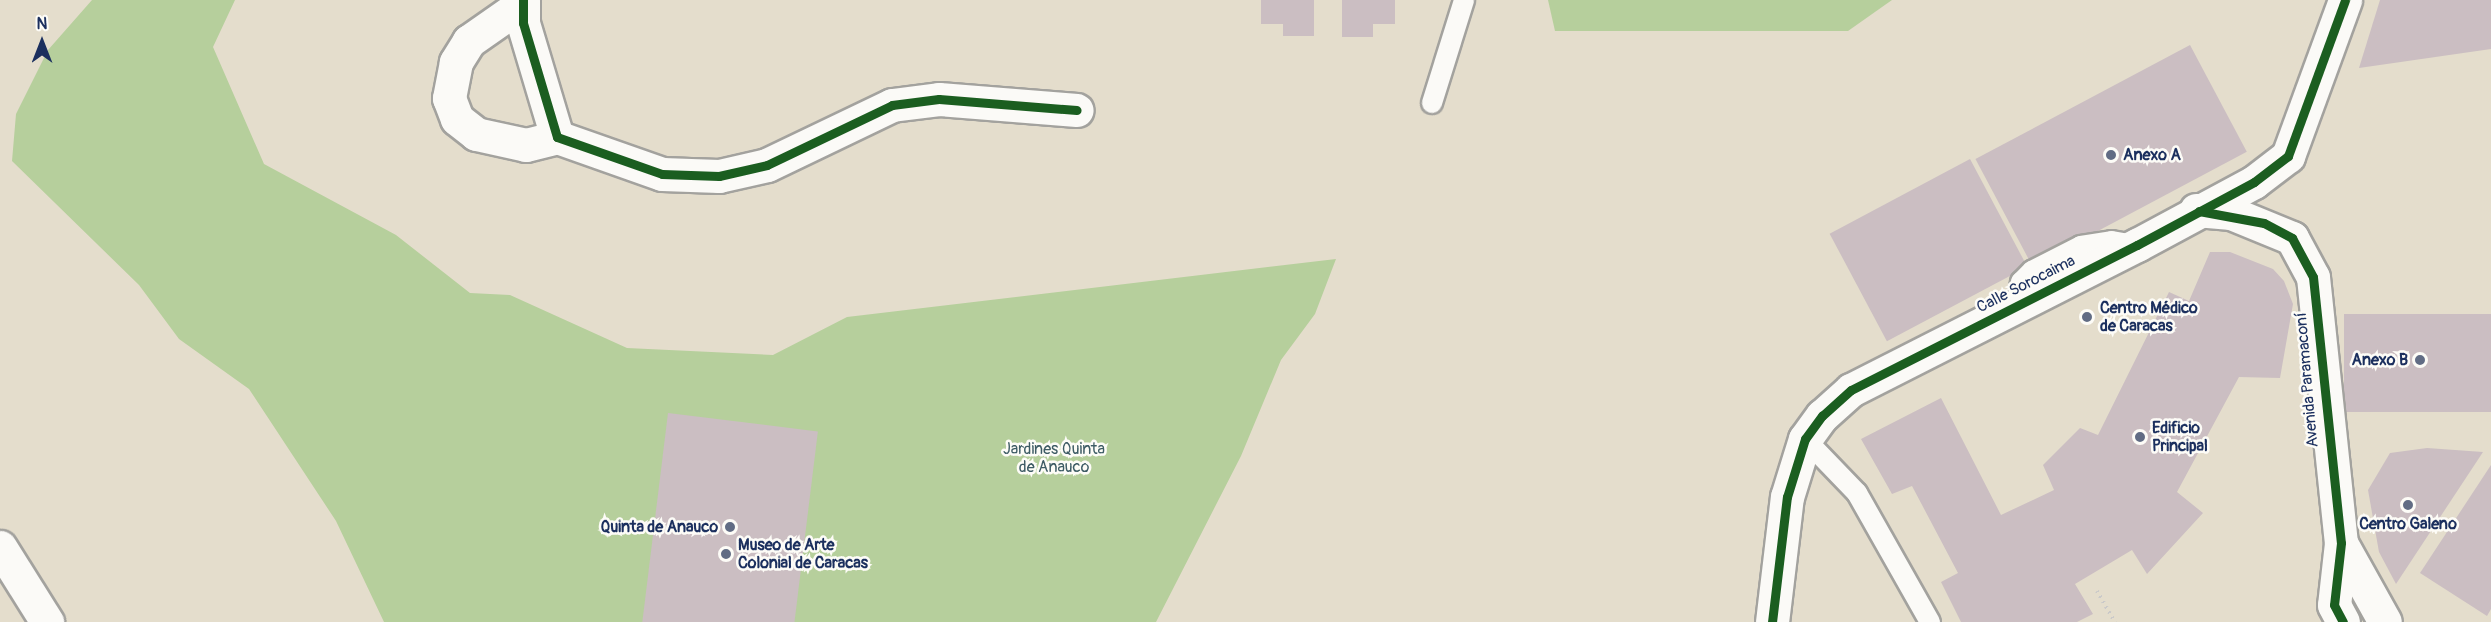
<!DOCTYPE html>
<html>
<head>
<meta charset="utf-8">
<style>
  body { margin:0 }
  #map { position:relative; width:2491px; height:622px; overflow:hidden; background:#e4ddcc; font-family:Pangolin,sans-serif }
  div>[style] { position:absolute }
  .green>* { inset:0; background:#b6cf9c }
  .building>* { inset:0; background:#cbbec2; transform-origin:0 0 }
  .path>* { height:4px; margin-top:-2px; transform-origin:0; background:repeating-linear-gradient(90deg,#cac9c9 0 1.5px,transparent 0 6px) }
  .roads { filter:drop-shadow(2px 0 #a3a29e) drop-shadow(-2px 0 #a3a29e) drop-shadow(0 2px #a3a29e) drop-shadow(0 -2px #a3a29e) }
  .service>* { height:20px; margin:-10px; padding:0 10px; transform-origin:10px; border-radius:10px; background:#fbfaf7 }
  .minor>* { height:33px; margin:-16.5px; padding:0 16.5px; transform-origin:16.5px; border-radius:16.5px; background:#fbfaf7 }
  .cycleway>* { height:9px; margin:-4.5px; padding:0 4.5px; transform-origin:4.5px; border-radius:4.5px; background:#1b5e20 }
  .dots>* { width:16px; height:16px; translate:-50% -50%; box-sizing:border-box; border:3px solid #fdfcf7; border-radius:50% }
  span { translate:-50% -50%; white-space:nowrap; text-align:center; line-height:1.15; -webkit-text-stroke:5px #fdfcf7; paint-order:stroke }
  .poi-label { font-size:16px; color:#1b2f5e; font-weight:700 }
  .left { translate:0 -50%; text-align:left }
  .right { translate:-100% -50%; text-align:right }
  .street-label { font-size:16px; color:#1b2f5e }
  .park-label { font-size:16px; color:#3e5c65 }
  .north { position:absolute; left:12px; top:12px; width:60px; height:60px; -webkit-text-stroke:4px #fdfcf7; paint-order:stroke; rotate:0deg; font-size:16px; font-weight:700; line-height:24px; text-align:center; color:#1b2f5e }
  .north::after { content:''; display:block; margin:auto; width:21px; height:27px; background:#1b2f5e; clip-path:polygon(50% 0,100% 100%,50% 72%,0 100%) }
</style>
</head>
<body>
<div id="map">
  <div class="green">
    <i style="clip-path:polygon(92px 0,235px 0,213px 47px,264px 164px,396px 235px,470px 293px,510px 295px,627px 348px,773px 355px,847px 317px,1336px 259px,1315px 314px,1281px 360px,1241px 456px,1156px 622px,384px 622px,336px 521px,249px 389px,179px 339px,139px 285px,12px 161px,16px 114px,48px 50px)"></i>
    <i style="clip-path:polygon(1548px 0,1892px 0,1848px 31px,1555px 31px)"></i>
  </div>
  <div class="building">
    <i style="clip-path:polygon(1261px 0,1314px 0,1314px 36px,1283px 36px,1283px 24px,1261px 24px)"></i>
    <i style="clip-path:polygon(1342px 0,1395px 0,1395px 24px,1373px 24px,1373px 37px,1342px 37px)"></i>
    <i style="clip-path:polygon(2380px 0,2491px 0,2491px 49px,2359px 68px)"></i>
    <i style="left:2190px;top:45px;width:121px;height:243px;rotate:62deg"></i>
    <i style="left:1970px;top:159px;width:122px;height:159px;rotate:62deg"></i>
    <i style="clip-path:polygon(2210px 252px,2230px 252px,2273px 269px,2284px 281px,2293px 304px,2280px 378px,2239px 377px,2177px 492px,2203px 513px,2147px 574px,2132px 550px,2075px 584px,2093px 614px,2077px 622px,1961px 622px,1941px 582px,1958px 573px,1912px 486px,1892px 494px,1861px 439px,1941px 398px,2001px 515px,2054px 490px,2043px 465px,2080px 428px,2098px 435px,2169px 292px,2189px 301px)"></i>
    <i style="left:2491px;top:314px;width:98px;height:147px;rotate:90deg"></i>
    <i style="left:668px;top:413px;width:151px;height:211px;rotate:7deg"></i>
    <i style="clip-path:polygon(2427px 448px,2483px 452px,2396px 584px,2379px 552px,2368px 490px,2390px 453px)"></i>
    <i style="clip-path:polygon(2491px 465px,2491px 609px,2487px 616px,2420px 573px)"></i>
  </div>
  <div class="path">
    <i style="left:2097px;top:591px;width:36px;rotate:60deg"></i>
  </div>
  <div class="roads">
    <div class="service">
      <i style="left:1432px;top:103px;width:108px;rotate:-72.7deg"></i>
      <i style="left:2016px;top:306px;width:25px;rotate:-78deg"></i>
      <i style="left:2021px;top:282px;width:16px;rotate:-45deg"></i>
      <i style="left:2032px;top:271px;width:55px;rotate:-27deg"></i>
      <i style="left:2081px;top:246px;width:31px;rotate:-9deg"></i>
      <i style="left:2112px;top:241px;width:23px;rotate:10deg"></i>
      <i style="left:1805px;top:439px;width:75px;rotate:46.1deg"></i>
      <i style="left:1857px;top:493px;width:148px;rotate:60.5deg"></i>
    </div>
    <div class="minor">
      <i style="left:523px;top:0;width:23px;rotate:90deg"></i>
      <i style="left:523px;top:23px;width:119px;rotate:73.4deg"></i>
      <i style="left:557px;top:137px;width:111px;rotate:19.4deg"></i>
      <i style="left:662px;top:174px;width:57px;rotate:2deg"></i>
      <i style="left:719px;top:176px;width:49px;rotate:-12.9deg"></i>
      <i style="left:767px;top:165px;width:139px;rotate:-25.6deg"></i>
      <i style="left:892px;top:105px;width:47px;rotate:-7.3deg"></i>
      <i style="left:939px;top:99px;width:138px;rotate:4.6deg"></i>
      <i style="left:522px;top:4px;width:65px;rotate:145.1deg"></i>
      <i style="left:469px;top:41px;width:25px;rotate:122deg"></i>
      <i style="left:456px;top:62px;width:37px;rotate:101deg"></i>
      <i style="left:449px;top:98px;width:22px;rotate:69deg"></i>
      <i style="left:457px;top:119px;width:24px;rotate:38deg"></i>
      <i style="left:476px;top:134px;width:51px;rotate:12.4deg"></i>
      <i style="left:526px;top:145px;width:32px;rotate:-14deg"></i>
      <i style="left:2196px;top:210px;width:35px;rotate:5deg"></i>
      <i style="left:2231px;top:213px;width:66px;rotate:22.3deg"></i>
      <i style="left:2292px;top:238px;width:44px;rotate:61.7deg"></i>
      <i style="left:2313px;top:277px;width:267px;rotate:84deg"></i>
      <i style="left:2341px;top:543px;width:62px;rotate:96.4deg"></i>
      <i style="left:2334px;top:605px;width:19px;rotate:62deg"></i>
      <i style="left:2341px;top:543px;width:90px;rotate:60.9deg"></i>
      <i style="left:0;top:547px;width:89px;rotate:57.9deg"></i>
      <i style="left:1772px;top:622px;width:126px;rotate:-83.2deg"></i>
      <i style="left:1787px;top:497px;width:61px;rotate:-72.8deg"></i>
      <i style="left:1805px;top:439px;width:29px;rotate:-54deg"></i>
      <i style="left:1822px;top:416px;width:39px;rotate:-42deg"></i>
      <i style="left:1851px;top:390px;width:321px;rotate:-26.9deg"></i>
      <i style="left:2137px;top:245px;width:133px;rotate:-28.3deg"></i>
      <i style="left:2254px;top:182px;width:43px;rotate:-37.4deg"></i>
      <i style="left:2288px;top:156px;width:166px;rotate:-69.9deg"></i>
    </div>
  </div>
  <div class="cycleway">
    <i style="left:523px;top:0;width:23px;rotate:90deg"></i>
    <i style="left:523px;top:23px;width:119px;rotate:73.4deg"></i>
    <i style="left:557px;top:137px;width:111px;rotate:19.4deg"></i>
    <i style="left:662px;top:174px;width:57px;rotate:2deg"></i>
    <i style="left:719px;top:176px;width:49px;rotate:-12.9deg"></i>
    <i style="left:767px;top:165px;width:139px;rotate:-25.6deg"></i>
    <i style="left:892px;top:105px;width:47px;rotate:-7.3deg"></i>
    <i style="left:939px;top:99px;width:138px;rotate:4.6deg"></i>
    <i style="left:2199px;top:211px;width:66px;rotate:10.5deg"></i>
    <i style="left:2264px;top:223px;width:32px;rotate:28deg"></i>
    <i style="left:2292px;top:238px;width:44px;rotate:61.7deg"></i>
    <i style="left:2313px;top:277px;width:267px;rotate:84deg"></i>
    <i style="left:2341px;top:543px;width:62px;rotate:96.4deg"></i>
    <i style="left:2334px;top:605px;width:19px;rotate:62deg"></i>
    <i style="left:1772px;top:622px;width:126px;rotate:-83.2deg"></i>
    <i style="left:1787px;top:497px;width:61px;rotate:-72.8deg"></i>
    <i style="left:1805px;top:439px;width:29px;rotate:-54deg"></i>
    <i style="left:1822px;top:416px;width:39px;rotate:-42deg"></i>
    <i style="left:1851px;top:390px;width:321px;rotate:-26.9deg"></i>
    <i style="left:2137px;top:245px;width:133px;rotate:-28.3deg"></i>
    <i style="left:2254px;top:182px;width:43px;rotate:-37.4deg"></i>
    <i style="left:2288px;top:156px;width:166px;rotate:-69.9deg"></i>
  </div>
  <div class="dots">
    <i style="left:2111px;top:155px;background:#616c84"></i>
    <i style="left:2087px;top:317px;background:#616c84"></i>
    <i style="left:2420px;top:360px;background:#616c84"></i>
    <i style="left:2140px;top:437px;background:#616c84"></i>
    <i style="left:2408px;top:505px;background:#616c84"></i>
    <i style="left:730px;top:527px;background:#616c84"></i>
    <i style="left:726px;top:554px;background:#616c84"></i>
  </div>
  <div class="poi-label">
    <span class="left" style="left:2123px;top:155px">Anexo A</span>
    <span class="left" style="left:2100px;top:317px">Centro Médico<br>de Caracas</span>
    <span class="right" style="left:2408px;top:360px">Anexo B</span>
    <span class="left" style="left:2152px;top:437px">Edificio<br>Principal</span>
    <span style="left:2408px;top:524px">Centro Galeno</span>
    <span class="right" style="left:718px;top:527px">Quinta de Anauco</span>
    <span class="left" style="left:738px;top:554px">Museo de Arte<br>Colonial de Caracas</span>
  </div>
  <div class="street-label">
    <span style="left:2026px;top:284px;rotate:-27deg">Calle Sorocaima</span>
    <span style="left:2307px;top:380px;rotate:-95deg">Avenida Paramaconí</span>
  </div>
  <div class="park-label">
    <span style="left:1054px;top:458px">Jardines Quinta<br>de Anauco</span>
  </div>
  <div class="north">N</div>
</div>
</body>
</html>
